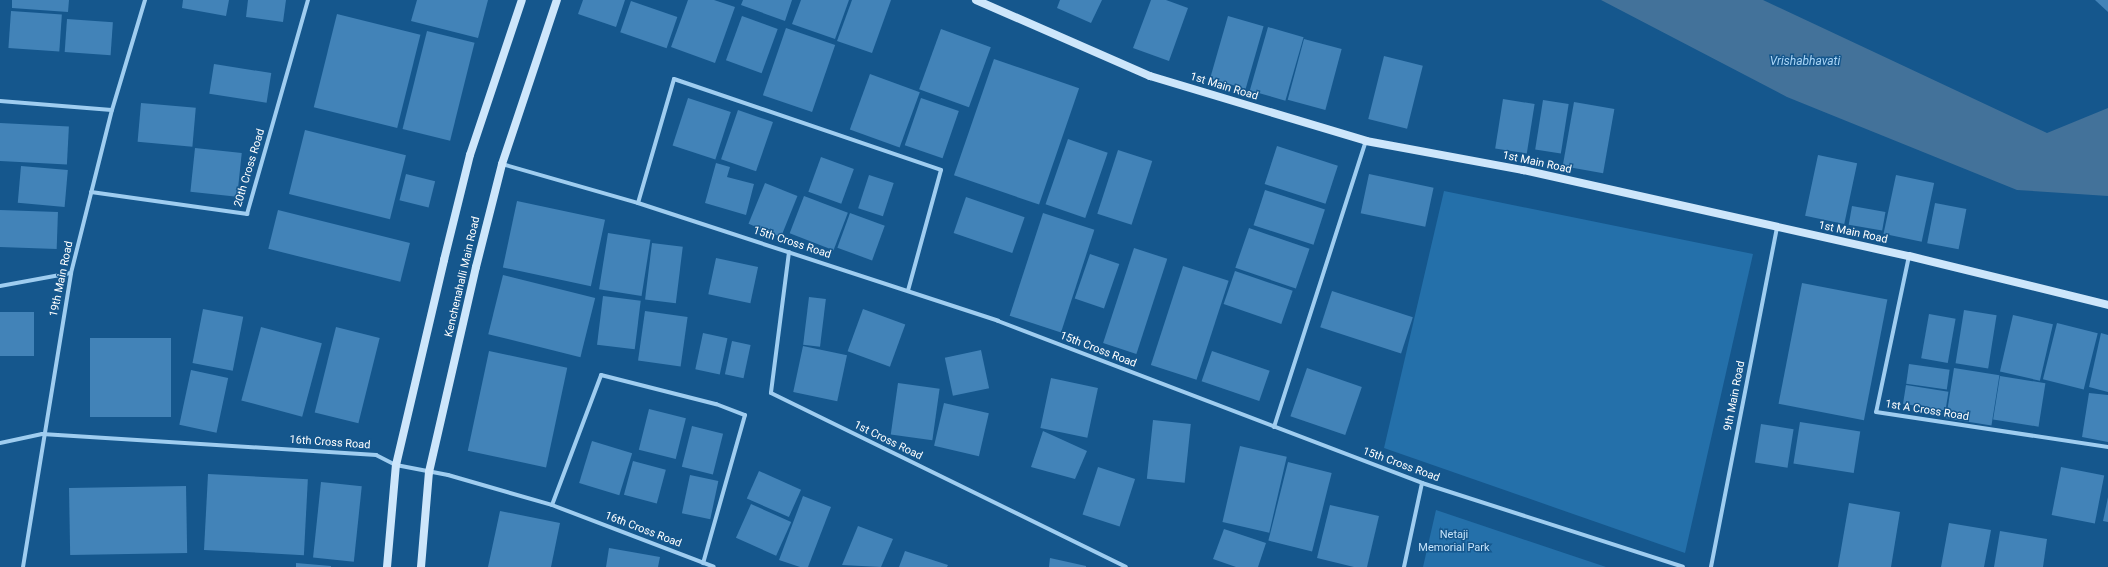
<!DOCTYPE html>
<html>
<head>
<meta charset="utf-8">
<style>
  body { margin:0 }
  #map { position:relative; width:2108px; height:567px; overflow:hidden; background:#15578d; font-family:Roboto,sans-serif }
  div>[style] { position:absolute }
  .green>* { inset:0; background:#2470aa }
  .water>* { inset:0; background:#43729a }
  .building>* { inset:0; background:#4283b8; transform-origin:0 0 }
  .street>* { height:4px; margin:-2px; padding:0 2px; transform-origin:2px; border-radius:2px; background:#9fcdf0 }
  .secondary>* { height:8px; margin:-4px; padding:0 4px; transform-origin:4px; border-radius:4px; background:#cde6fb }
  span { translate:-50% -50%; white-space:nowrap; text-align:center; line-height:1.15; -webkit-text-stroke:3px #15578d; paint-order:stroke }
  .street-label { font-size:11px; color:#fff }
  .park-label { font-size:11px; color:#c6e4fb }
  .water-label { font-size:12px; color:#abd6f7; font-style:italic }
</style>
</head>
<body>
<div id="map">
  <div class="green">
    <i style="clip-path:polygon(1444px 191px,1753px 254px,1685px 553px,1384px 448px)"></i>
    <i style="clip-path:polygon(1436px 510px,1606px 567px,1423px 567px)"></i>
  </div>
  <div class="water">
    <i style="clip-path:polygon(1601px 0,1763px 0,2047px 133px,2108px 108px,2108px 196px,2017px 190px,1787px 97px)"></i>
  </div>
  <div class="building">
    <i style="clip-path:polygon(12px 0,69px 0,68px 12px,12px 8px)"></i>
    <i style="clip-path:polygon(183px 0,229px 0,226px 16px,182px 8px)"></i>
    <i style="clip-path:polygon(248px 0,286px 0,283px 22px,246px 17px)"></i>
    <i style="clip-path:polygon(417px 0,488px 0,478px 38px,411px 21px)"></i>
    <i style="clip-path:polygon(583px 0,625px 0,616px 27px,578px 14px)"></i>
    <i style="clip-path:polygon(688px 0,714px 0,735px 7px,715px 63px,671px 47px)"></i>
    <i style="clip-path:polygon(743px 0,792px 0,785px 21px,741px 5px)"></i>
    <i style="clip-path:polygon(801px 0,849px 0,835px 39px,792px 24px)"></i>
    <i style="clip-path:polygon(852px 0,891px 0,872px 53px,837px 41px)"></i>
    <i style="clip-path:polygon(1060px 0,1102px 0,1091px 23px,1057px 8px)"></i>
    <i style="clip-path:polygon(1151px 0,1166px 0,1188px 8px,1169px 61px,1133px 48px)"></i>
    <i style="clip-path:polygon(2095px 0,2108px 0,2108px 12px)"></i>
    <i style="left:631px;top:1px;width:49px;height:33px;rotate:19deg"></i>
    <i style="left:11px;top:11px;width:51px;height:37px;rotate:4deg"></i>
    <i style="left:337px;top:14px;width:86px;height:96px;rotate:14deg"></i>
    <i style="left:742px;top:16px;width:38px;height:47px;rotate:20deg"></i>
    <i style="left:1228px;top:16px;width:37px;height:65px;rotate:16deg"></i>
    <i style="left:67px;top:19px;width:46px;height:33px;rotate:4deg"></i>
    <i style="left:1268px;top:27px;width:37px;height:66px;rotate:16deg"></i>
    <i style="left:786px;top:28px;width:52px;height:71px;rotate:19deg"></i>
    <i style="left:941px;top:29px;width:53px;height:64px;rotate:20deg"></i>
    <i style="left:427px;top:31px;width:49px;height:101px;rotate:14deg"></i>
    <i style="left:1304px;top:39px;width:39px;height:63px;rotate:15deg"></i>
    <i style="left:1384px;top:56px;width:40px;height:65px;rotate:14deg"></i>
    <i style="left:994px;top:59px;width:90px;height:123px;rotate:19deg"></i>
    <i style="left:214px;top:64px;width:58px;height:30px;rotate:9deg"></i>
    <i style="left:870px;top:74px;width:53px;height:59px;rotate:20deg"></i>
    <i style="left:688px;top:98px;width:45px;height:50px;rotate:18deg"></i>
    <i style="left:921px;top:98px;width:40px;height:50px;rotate:19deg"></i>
    <i style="left:1503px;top:99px;width:32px;height:50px;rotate:9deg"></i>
    <i style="left:1543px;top:100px;width:26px;height:50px;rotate:9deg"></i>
    <i style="left:1574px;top:102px;width:41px;height:65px;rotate:10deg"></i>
    <i style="left:141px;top:103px;width:55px;height:39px;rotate:5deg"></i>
    <i style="left:738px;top:110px;width:37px;height:52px;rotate:19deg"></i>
    <i style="left:0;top:123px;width:69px;height:38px;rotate:3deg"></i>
    <i style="left:305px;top:130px;width:104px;height:66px;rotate:14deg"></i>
    <i style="left:1068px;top:139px;width:42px;height:69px;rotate:19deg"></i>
    <i style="left:1277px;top:146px;width:64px;height:40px;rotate:18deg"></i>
    <i style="left:195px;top:148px;width:47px;height:44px;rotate:6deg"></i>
    <i style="left:1118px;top:150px;width:36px;height:67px;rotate:18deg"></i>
    <i style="left:1818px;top:155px;width:40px;height:62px;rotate:12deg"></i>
    <i style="left:821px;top:157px;width:35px;height:37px;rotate:20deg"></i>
    <i style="clip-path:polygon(716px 163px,730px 167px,727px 177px,754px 184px,746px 215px,705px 203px)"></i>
    <i style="left:21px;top:166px;width:47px;height:37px;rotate:5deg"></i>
    <i style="left:406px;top:174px;width:30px;height:27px;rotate:14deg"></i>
    <i style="left:1369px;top:174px;width:66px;height:40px;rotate:12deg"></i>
    <i style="left:869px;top:175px;width:26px;height:35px;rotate:18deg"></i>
    <i style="left:1896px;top:175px;width:39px;height:60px;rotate:12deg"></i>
    <i style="left:765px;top:183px;width:35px;height:44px;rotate:22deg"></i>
    <i style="left:1265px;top:190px;width:63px;height:37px;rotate:18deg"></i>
    <i style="left:804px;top:196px;width:47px;height:40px;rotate:21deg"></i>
    <i style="left:966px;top:197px;width:62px;height:38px;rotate:19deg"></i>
    <i style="left:517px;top:201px;width:90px;height:68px;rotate:12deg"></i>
    <i style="left:1935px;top:203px;width:32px;height:41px;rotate:11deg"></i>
    <i style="left:1852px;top:206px;width:34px;height:19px;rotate:10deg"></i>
    <i style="left:0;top:210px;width:58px;height:37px;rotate:2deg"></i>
    <i style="left:278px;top:210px;width:136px;height:40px;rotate:14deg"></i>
    <i style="left:850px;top:213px;width:37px;height:37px;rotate:20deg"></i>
    <i style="left:1043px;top:213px;width:54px;height:108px;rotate:18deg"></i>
    <i style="left:1249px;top:228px;width:64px;height:42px;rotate:19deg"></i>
    <i style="left:608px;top:233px;width:43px;height:57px;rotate:9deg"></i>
    <i style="left:652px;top:243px;width:31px;height:57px;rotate:7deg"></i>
    <i style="left:1134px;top:248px;width:35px;height:100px;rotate:18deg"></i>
    <i style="left:1090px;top:254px;width:31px;height:47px;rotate:19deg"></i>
    <i style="left:716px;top:258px;width:43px;height:37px;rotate:12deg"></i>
    <i style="left:1183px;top:266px;width:48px;height:104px;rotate:18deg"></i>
    <i style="left:1235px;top:271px;width:61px;height:35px;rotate:19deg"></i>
    <i style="left:503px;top:275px;width:95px;height:61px;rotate:14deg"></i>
    <i style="left:1802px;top:283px;width:87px;height:123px;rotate:11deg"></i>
    <i style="left:1332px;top:291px;width:85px;height:38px;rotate:18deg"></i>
    <i style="left:603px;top:296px;width:38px;height:49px;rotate:7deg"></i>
    <i style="left:809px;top:297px;width:17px;height:48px;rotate:7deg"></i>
    <i style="left:203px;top:309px;width:41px;height:55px;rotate:11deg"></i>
    <i style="left:863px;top:309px;width:45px;height:45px;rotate:20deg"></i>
    <i style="left:1964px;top:310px;width:33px;height:54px;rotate:9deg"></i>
    <i style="left:645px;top:311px;width:43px;height:50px;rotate:8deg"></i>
    <i style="left:0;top:312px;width:34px;height:44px"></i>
    <i style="left:1929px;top:314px;width:27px;height:45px;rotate:10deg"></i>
    <i style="left:2013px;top:315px;width:41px;height:58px;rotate:13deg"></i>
    <i style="left:2057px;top:323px;width:42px;height:58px;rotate:14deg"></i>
    <i style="left:261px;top:327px;width:63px;height:76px;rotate:15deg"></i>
    <i style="left:336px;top:327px;width:45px;height:88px;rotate:14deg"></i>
    <i style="left:703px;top:333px;width:25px;height:37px;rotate:12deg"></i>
    <i style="clip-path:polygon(2101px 333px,2108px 335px,2108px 392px,2089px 387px)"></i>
    <i style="left:90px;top:338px;width:81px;height:79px"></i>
    <i style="left:732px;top:341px;width:19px;height:34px;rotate:12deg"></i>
    <i style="left:803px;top:346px;width:45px;height:47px;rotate:12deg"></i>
    <i style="left:981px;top:350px;width:39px;height:37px;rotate:78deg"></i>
    <i style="left:489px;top:351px;width:80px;height:102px;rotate:12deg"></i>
    <i style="left:1212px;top:351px;width:61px;height:32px;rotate:19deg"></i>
    <i style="left:1909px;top:364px;width:41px;height:20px;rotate:8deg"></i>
    <i style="left:1307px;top:368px;width:58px;height:51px;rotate:19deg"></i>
    <i style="left:1954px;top:368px;width:46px;height:51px;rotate:9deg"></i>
    <i style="left:191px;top:370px;width:38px;height:56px;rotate:12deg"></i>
    <i style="left:2000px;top:376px;width:46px;height:44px;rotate:9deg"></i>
    <i style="left:1051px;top:378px;width:48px;height:51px;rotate:12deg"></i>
    <i style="left:898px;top:383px;width:42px;height:52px;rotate:8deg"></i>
    <i style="left:1906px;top:385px;width:43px;height:19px;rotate:9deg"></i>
    <i style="clip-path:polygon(2089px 393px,2108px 395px,2108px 442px,2082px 437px)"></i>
    <i style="left:944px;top:403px;width:46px;height:44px;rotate:13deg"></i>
    <i style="left:649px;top:409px;width:38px;height:42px;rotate:14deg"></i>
    <i style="left:1153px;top:420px;width:38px;height:59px;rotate:6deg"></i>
    <i style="left:1800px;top:422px;width:61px;height:42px;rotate:9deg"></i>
    <i style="left:1761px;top:424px;width:33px;height:39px;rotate:9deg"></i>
    <i style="left:692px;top:426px;width:32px;height:42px;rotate:14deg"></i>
    <i style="clip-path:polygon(1043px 431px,1087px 451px,1075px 479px,1031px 467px)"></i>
    <i style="left:592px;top:441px;width:42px;height:44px;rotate:17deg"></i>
    <i style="left:1240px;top:446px;width:48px;height:78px;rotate:13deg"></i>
    <i style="left:633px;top:461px;width:34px;height:35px;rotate:15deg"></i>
    <i style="left:1288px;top:462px;width:45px;height:81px;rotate:14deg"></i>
    <i style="left:1098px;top:467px;width:39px;height:50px;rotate:18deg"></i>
    <i style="left:2061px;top:467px;width:44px;height:49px;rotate:11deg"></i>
    <i style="left:759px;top:471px;width:46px;height:30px;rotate:24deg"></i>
    <i style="left:208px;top:474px;width:100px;height:76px;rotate:3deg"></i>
    <i style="left:690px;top:475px;width:29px;height:39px;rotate:12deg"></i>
    <i style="left:321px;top:482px;width:41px;height:76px;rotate:6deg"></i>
    <i style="left:186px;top:486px;width:67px;height:117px;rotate:89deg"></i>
    <i style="clip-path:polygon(803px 496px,831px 507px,808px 567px,800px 567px,779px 560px)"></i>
    <i style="clip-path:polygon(2108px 497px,2108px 522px,2103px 521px)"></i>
    <i style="clip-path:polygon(1849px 503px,1900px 512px,1891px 567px,1838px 567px)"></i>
    <i style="left:751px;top:504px;width:44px;height:37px;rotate:24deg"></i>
    <i style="clip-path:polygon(1330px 505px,1379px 516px,1367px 567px,1354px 567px,1317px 558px)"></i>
    <i style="clip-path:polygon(500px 511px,560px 523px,551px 567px,488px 567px)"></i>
    <i style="clip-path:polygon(1949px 523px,1991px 530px,1984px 567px,1941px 567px)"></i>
    <i style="clip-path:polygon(858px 526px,893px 539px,881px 567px,842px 565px)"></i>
    <i style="clip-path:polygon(1224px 529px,1266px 543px,1258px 567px,1236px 567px,1213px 559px)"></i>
    <i style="clip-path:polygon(2000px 531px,2047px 539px,2043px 567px,1994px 567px)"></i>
    <i style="clip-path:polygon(609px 548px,660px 557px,658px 567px,606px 567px)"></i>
    <i style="clip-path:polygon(905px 551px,948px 565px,947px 567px,899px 567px)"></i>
    <i style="clip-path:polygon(1050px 558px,1086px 566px,1086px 567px,1049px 567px)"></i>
    <i style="clip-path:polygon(296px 563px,331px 566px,331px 567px,296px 567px)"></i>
  </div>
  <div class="street">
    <i style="left:0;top:101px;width:112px;rotate:4.6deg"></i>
    <i style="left:502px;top:164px;width:141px;rotate:16deg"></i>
    <i style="left:638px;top:203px;width:379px;rotate:18.1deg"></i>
    <i style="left:998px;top:321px;width:454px;rotate:20.9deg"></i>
    <i style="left:1422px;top:483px;width:274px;rotate:17.8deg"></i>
    <i style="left:91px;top:192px;width:158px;rotate:8deg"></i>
    <i style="left:247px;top:214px;width:223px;rotate:-74.1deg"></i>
    <i style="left:638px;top:203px;width:129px;rotate:-73.8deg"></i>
    <i style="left:674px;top:79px;width:282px;rotate:18.8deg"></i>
    <i style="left:941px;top:170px;width:125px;rotate:105.3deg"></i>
    <i style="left:789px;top:252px;width:142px;rotate:97.3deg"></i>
    <i style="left:771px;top:393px;width:395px;rotate:26.1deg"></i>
    <i style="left:1909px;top:256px;width:159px;rotate:101.9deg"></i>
    <i style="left:1876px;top:412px;width:235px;rotate:8.6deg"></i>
    <i style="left:0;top:286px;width:72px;rotate:-10.4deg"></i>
    <i style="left:1274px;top:427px;width:300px;rotate:-72.2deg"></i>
    <i style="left:0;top:443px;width:43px;rotate:-12.1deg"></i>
    <i style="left:42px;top:434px;width:335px;rotate:3.6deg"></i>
    <i style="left:376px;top:455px;width:22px;rotate:27deg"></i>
    <i style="left:396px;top:465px;width:53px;rotate:10.9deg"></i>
    <i style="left:448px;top:475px;width:108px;rotate:16.1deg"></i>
    <i style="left:552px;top:505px;width:173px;rotate:20.9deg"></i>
    <i style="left:552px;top:505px;width:139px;rotate:-69.3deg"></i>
    <i style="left:601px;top:375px;width:119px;rotate:14.2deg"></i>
    <i style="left:716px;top:404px;width:31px;rotate:21deg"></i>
    <i style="left:745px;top:415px;width:154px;rotate:105.8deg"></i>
    <i style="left:23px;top:567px;width:298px;rotate:-80.7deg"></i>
    <i style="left:71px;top:273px;width:168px;rotate:-75.9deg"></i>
    <i style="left:112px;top:110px;width:115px;rotate:-73.3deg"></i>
    <i style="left:1404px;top:567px;width:86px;rotate:-77.9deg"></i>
    <i style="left:1711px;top:567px;width:345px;rotate:-79deg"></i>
  </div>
  <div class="secondary">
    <i style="left:976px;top:0;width:190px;rotate:23.6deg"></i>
    <i style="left:1150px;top:76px;width:226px;rotate:16.7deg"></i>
    <i style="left:1366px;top:141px;width:160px;rotate:10.5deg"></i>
    <i style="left:1523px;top:170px;width:395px;rotate:12.6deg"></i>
    <i style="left:1909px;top:256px;width:205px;rotate:13.8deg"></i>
    <i style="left:387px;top:567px;width:102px;rotate:-85deg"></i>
    <i style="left:396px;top:465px;width:211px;rotate:-76.8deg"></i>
    <i style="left:444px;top:260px;width:108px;rotate:-76.1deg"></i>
    <i style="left:470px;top:155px;width:163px;rotate:-71.5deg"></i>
    <i style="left:421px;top:567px;width:95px;rotate:-85.2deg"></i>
    <i style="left:429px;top:472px;width:210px;rotate:-77.1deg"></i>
    <i style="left:476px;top:267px;width:106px;rotate:-75.8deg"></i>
    <i style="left:502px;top:164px;width:173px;rotate:-71.5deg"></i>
  </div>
  <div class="street-label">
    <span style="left:1224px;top:87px;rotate:17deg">1st Main Road</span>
    <span style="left:1537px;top:163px;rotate:12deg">1st Main Road</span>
    <span style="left:250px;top:168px;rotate:-73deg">20th Cross Road</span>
    <span style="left:1853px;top:233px;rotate:12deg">1st Main Road</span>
    <span style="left:792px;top:243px;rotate:18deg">15th Cross Road</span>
    <span style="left:463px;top:277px;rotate:-77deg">Kenchenahalli Main Road</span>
    <span style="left:62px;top:279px;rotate:-78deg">19th Main Road</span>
    <span style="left:1098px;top:350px;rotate:21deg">15th Cross Road</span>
    <span style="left:1735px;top:396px;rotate:-79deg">9th Main Road</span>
    <span style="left:1927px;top:411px;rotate:9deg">1st A Cross Road</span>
    <span style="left:888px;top:441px;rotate:26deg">1st Cross Road</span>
    <span style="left:330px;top:443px;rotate:4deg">16th Cross Road</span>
    <span style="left:1401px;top:465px;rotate:20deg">15th Cross Road</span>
    <span style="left:643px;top:530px;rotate:21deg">16th Cross Road</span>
  </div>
  <div class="park-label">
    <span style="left:1454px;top:542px">Netaji<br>Memorial Park</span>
  </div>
  <div class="water-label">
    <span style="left:1805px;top:62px">Vrishabhavati</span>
  </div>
</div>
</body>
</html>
